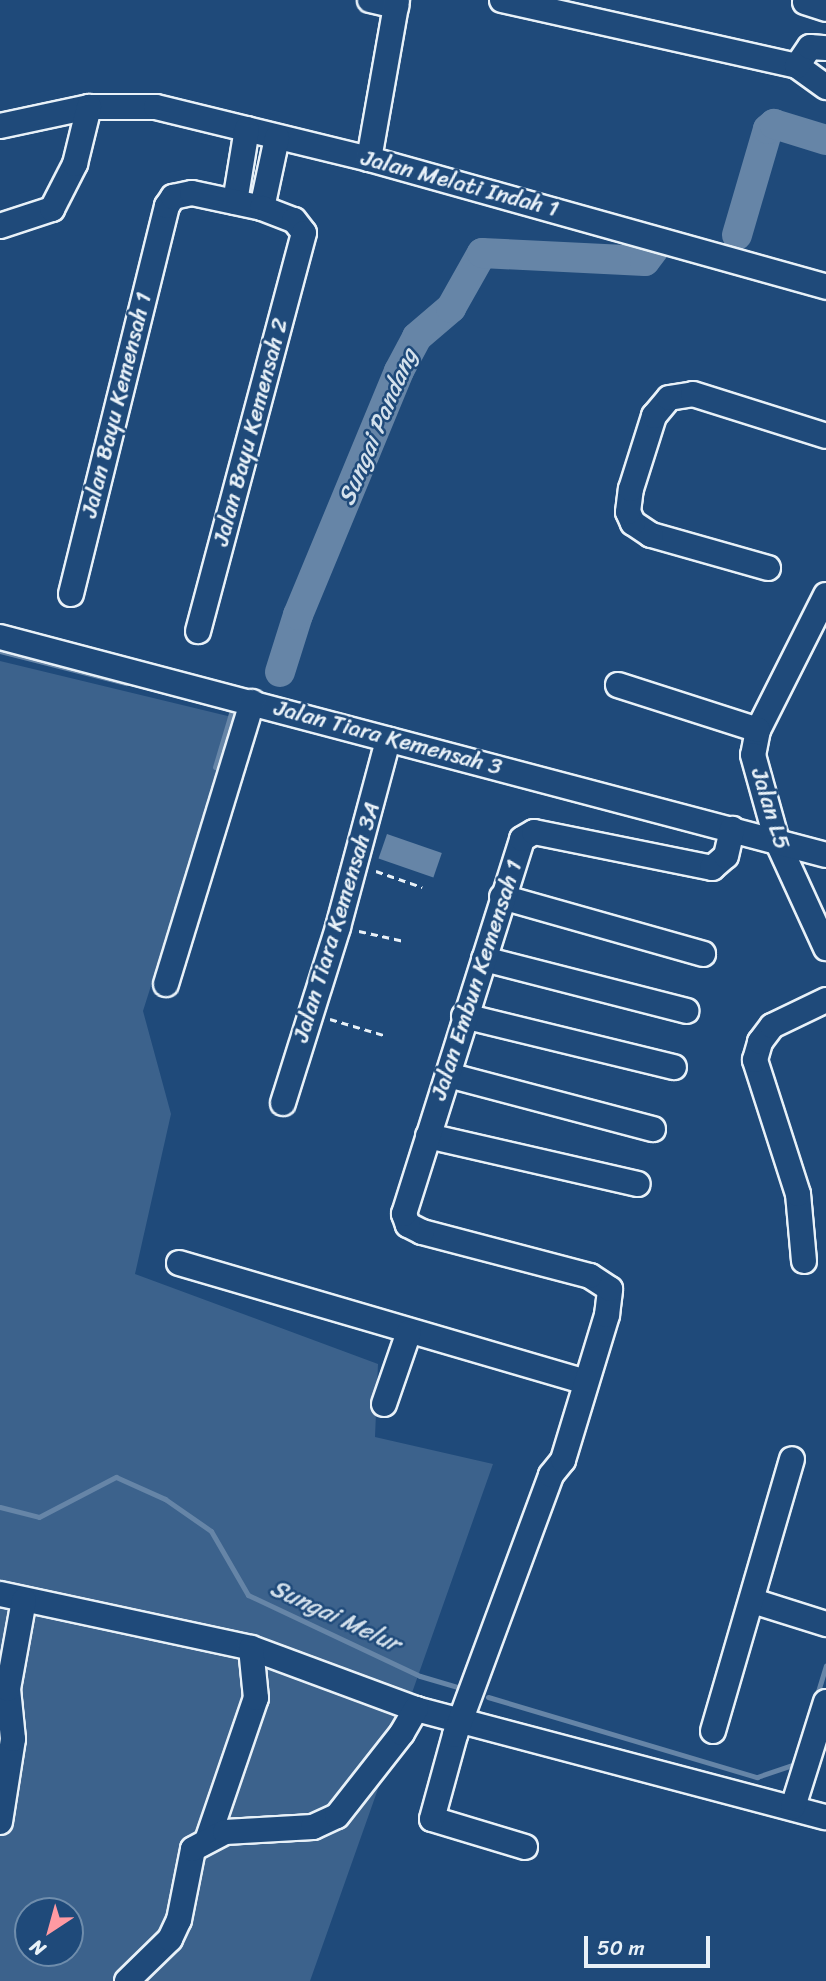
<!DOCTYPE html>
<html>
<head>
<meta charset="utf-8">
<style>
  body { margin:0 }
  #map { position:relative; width:826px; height:1981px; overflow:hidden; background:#1f4a7a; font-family:Sriracha,sans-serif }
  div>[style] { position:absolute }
  .green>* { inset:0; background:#3c628c }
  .water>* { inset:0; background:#6685a7; transform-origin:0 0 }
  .stream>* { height:5px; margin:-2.5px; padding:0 2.5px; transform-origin:2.5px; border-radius:2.5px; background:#6685a7 }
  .river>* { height:30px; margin:-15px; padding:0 15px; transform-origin:15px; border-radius:15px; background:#6685a7 }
  .path>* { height:2.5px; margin-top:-1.25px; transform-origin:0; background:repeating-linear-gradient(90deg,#e8f1f8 0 7px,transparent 0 12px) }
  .roads { filter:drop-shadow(2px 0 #e8f1f8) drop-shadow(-2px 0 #e8f1f8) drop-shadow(0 2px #e8f1f8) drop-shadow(0 -2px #e8f1f8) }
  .minor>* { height:24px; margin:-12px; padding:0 12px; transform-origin:12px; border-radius:12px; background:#1f4a7a }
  span { translate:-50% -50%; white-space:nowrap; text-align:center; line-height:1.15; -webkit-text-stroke:5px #1f4a7a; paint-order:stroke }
  .street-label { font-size:23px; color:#e8f1f8 }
  .water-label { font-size:24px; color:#d4e1ec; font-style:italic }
  .north { position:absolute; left:14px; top:1897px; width:70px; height:70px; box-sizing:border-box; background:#1f4a7a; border:2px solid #6f8dac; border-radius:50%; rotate:216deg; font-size:19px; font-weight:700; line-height:28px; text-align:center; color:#e8f1f8 }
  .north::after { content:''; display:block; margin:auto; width:24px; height:32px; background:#ff9aa2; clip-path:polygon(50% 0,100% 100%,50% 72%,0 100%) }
  .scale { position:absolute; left:584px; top:1936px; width:126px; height:32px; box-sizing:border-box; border:4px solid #e8f1f8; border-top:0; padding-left:9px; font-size:21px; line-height:24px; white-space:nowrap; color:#e8f1f8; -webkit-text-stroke:5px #1f4a7a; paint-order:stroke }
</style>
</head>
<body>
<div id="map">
  <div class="green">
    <i style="clip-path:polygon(evenodd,0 661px,236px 718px,143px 1011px,171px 1114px,135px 1274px,378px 1364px,375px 1437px,493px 1464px,310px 1981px,0 1981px,0 661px,28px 1911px,70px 1911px,70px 1953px,28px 1953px,28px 1911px)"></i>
  </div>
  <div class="water">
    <i style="left:387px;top:834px;width:58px;height:26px;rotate:19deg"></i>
  </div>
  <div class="stream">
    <i style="left:0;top:651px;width:130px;rotate:14.3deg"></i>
    <i style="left:215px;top:767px;width:59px;rotate:-73.4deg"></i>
    <i style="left:232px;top:710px;width:5px;rotate:-169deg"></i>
    <i style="left:0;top:1507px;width:40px;rotate:14.4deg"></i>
    <i style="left:39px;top:1517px;width:87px;rotate:-27.5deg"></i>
    <i style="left:116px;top:1477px;width:54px;rotate:24.2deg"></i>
    <i style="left:165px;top:1499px;width:56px;rotate:34.8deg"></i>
    <i style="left:211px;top:1531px;width:74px;rotate:60deg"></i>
    <i style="left:248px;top:1595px;width:190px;rotate:25.2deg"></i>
    <i style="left:420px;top:1676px;width:43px;rotate:16.3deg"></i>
    <i style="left:488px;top:1697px;width:281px;rotate:16.6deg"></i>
    <i style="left:757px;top:1777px;width:40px;rotate:-18.9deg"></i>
    <i style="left:816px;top:1698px;width:34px;rotate:-73deg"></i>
  </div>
  <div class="river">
    <i style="left:737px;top:235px;width:110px;rotate:-73.7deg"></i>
    <i style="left:768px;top:129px;width:8px;rotate:-40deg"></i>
    <i style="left:774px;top:124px;width:54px;rotate:17.1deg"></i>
    <i style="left:280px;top:672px;width:60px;rotate:-72.5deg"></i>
    <i style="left:298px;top:615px;width:264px;rotate:-67.5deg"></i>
    <i style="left:399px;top:371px;width:38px;rotate:-62deg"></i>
    <i style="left:417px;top:337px;width:45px;rotate:-40.5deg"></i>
    <i style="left:451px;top:308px;width:63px;rotate:-60.6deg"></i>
    <i style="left:482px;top:253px;width:163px;rotate:2.8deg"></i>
    <i style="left:645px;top:261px;width:21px;rotate:-53deg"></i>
  </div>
  <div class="path">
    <i style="left:376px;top:871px;width:49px;rotate:19.2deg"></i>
    <i style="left:359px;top:931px;width:46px;rotate:12.5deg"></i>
    <i style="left:330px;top:1019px;width:59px;rotate:16.6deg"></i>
  </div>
  <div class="roads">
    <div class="minor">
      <i style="left:370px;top:0;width:27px;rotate:13deg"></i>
      <i style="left:502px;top:0;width:302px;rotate:12.6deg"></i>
      <i style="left:797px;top:66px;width:36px;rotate:36deg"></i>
      <i style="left:805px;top:2px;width:22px;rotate:18deg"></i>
      <i style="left:797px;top:66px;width:23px;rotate:-56deg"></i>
      <i style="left:810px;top:47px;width:16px;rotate:4deg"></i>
      <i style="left:0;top:126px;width:91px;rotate:-12.1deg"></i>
      <i style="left:89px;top:107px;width:67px"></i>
      <i style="left:156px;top:107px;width:219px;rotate:13.7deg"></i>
      <i style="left:369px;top:159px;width:475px;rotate:15.6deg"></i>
      <i style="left:369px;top:159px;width:161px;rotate:-80deg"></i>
      <i style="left:235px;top:202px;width:74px;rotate:-80.7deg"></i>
      <i style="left:262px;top:208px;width:72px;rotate:-77.9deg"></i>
      <i style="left:0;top:226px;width:55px;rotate:-18.1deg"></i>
      <i style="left:52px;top:209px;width:51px;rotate:-62.9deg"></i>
      <i style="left:75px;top:164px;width:59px;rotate:-76.2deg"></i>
      <i style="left:768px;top:568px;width:122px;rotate:-164.2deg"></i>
      <i style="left:651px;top:535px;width:22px;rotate:-146deg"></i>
      <i style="left:633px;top:523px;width:12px;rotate:-114deg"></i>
      <i style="left:628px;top:512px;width:23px;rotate:-83deg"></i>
      <i style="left:631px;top:489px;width:77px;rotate:-72.5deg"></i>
      <i style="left:654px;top:416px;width:23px;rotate:-50deg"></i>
      <i style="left:669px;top:398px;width:24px;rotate:-9deg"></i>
      <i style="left:693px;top:394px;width:139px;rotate:17.5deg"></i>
      <i style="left:71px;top:594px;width:400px;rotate:-76.1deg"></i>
      <i style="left:167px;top:206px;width:11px;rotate:-56deg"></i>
      <i style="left:173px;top:197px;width:19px;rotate:-12deg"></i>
      <i style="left:192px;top:193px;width:72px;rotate:12.1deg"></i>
      <i style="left:262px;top:208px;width:34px;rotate:21deg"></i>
      <i style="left:294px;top:220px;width:16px;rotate:52deg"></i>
      <i style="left:304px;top:233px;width:412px;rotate:104.9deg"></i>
      <i style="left:826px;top:595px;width:151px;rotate:116.7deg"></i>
      <i style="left:758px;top:730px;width:25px;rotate:101deg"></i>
      <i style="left:753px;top:755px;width:89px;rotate:74.4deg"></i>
      <i style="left:777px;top:841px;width:118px;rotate:65.4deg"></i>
      <i style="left:0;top:637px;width:854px;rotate:14.78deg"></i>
      <i style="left:618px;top:685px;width:147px;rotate:17.8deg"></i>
      <i style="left:502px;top:897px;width:209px;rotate:15.8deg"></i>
      <i style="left:484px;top:959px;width:209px;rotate:14.4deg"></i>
      <i style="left:166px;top:984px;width:295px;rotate:-73deg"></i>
      <i style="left:464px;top:1016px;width:216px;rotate:13.7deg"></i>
      <i style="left:448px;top:1075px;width:212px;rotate:14.8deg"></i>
      <i style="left:283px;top:1103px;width:184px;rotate:-72.6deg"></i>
      <i style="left:338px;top:927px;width:194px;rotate:-75deg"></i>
      <i style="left:428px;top:1136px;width:215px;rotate:12.9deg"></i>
      <i style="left:804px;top:1261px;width:67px;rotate:-95.1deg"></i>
      <i style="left:798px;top:1194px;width:141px;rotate:-107.8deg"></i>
      <i style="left:755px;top:1060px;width:19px;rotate:-74deg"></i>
      <i style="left:760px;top:1042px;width:20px;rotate:-53deg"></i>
      <i style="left:772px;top:1026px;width:60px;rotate:-25.7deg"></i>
      <i style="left:179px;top:1263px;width:424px;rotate:16.3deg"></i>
      <i style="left:384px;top:1404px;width:76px;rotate:-70.9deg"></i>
      <i style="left:0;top:1594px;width:257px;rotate:12.1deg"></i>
      <i style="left:251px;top:1648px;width:176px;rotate:20.3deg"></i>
      <i style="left:416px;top:1709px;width:424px;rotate:14.8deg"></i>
      <i style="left:753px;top:1601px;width:77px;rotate:17.5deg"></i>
      <i style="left:713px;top:1731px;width:283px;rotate:-73.8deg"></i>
      <i style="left:793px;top:1807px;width:110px;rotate:-72.6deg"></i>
      <i style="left:0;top:1822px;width:84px;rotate:-81.1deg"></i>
      <i style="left:13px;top:1739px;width:50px;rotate:-95.7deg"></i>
      <i style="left:8px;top:1689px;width:90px;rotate:-79.8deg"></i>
      <i style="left:208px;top:1838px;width:148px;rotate:-71.1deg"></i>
      <i style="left:256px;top:1698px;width:50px;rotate:-95.7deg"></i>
      <i style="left:525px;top:1847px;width:97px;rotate:-163.2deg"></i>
      <i style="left:432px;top:1819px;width:87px;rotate:-74.7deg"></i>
      <i style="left:455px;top:1735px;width:277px;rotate:-69.7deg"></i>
      <i style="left:551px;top:1475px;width:19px;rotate:-51deg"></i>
      <i style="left:563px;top:1460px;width:152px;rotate:-73.1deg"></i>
      <i style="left:607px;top:1315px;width:26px;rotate:-83deg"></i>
      <i style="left:610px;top:1289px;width:24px;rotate:-147deg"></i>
      <i style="left:590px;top:1276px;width:174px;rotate:-165.3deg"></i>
      <i style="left:422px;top:1232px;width:16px;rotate:-153deg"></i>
      <i style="left:408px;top:1225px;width:12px;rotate:-110deg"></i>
      <i style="left:404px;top:1214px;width:393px;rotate:-72.5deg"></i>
      <i style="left:522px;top:839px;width:14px;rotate:-30deg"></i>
      <i style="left:534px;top:832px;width:182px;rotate:11.4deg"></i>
      <i style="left:712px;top:868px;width:18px;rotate:-41deg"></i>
      <i style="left:726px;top:856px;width:28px;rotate:-77deg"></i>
      <i style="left:127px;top:1981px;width:60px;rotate:-44.3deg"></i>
      <i style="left:170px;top:1939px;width:21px;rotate:-65deg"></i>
      <i style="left:179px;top:1920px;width:72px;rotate:-78.8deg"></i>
      <i style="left:193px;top:1849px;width:36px;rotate:-28deg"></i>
      <i style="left:225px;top:1832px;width:88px;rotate:-3.3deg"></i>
      <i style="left:313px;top:1827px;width:26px;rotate:-25deg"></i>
      <i style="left:337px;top:1816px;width:105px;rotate:-51.9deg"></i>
      <i style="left:402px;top:1733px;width:28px;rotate:-60deg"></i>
    </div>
  </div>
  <div class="street-label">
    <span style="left:460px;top:184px;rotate:15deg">Jalan Melati Indah 1</span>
    <span style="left:117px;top:405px;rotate:-76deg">Jalan Bayu Kemensah 1</span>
    <span style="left:251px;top:432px;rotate:-75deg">Jalan Bayu Kemensah 2</span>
    <span style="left:388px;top:738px;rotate:15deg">Jalan Tiara Kemensah 3</span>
    <span style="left:770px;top:809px;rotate:73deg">Jalan L5</span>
    <span style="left:337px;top:922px;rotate:-73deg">Jalan Tiara Kemensah 3A</span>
    <span style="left:477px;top:980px;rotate:-72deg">Jalan Embun Kemensah 1</span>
  </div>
  <div class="water-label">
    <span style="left:378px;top:427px;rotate:-67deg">Sungai Pandang</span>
    <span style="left:335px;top:1616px;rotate:25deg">Sungai Melur</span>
  </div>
  <div class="north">N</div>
  <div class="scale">50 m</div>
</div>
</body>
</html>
